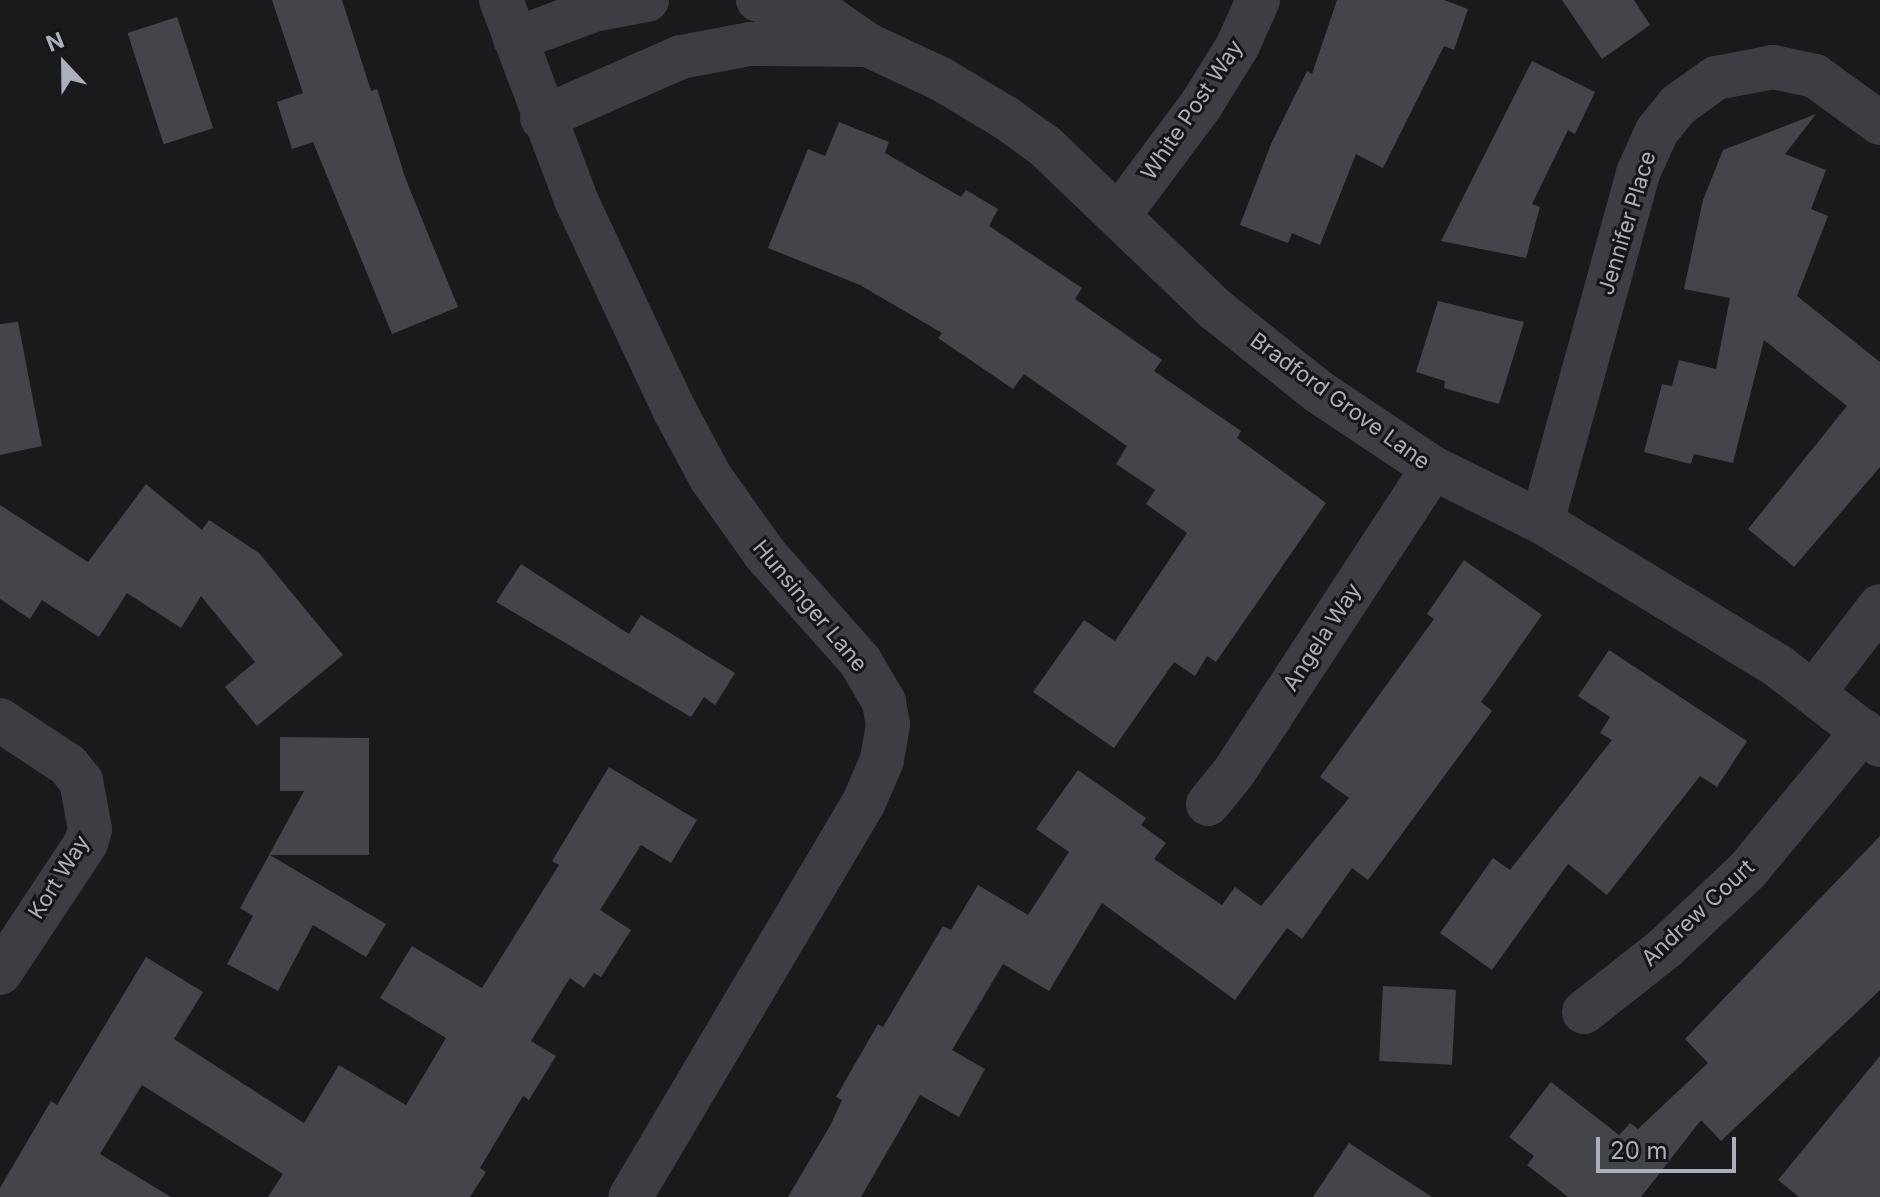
<!DOCTYPE html>
<html>
<head>
<meta charset="utf-8">
<style>
  body { margin:0 }
  #map { position:relative; width:1880px; height:1197px; overflow:hidden; background:#1a1a1d; font-family:Inter,sans-serif }
  div>[style] { position:absolute }
  .building>* { inset:0; background:#44454a; transform-origin:0 0 }
  .minor>* { height:44px; margin:-22px; padding:0 22px; transform-origin:22px; border-radius:22px; background:#3d3d44 }
  span { translate:-50% -50%; white-space:nowrap; text-align:center; line-height:1.15; -webkit-text-stroke:6px #151518; paint-order:stroke }
  .street-label { font-size:22px; color:#acb0bd }
  .north { position:absolute; left:24px; top:24px; width:80px; height:80px; -webkit-text-stroke:6px #151518; paint-order:stroke; rotate:338deg; font-size:22px; font-weight:700; line-height:32px; text-align:center; color:#acb0bd }
  .north::after { content:''; display:block; margin:auto; width:28px; height:36px; background:#acb0bd; clip-path:polygon(50% 0,100% 100%,50% 72%,0 100%) }
  .scale { position:absolute; left:1596px; top:1137px; width:140px; height:36px; box-sizing:border-box; border:4px solid #acb0bd; border-top:0; padding-left:10px; font-size:24px; line-height:28px; white-space:nowrap; color:#acb0bd; -webkit-text-stroke:6px #151518; paint-order:stroke }
</style>
</head>
<body>
<div id="map">
  <div class="building">
    <i style="clip-path:polygon(272px 0,342px 0,371px 91px,377px 89px,406px 180px,458px 307px,392px 334px,313px 142px,292px 149px,277px 102px,303px 93px)"></i>
    <i style="clip-path:polygon(1337px 0,1444px 0,1468px 9px,1454px 50px,1444px 46px,1383px 168px,1356px 154px,1320px 245px,1292px 233px,1288px 243px,1240px 225px,1271px 144px,1307px 71px,1312px 74px)"></i>
    <i style="clip-path:polygon(1562px 0,1634px 0,1650px 25px,1602px 59px)"></i>
    <i style="left:177px;top:17px;width:117px;height:52px;rotate:72deg"></i>
    <i style="clip-path:polygon(1532px 61px,1595px 92px,1575px 134px,1568px 130px,1532px 204px,1540px 207px,1526px 258px,1441px 241px)"></i>
    <i style="clip-path:polygon(1816px 114px,1785px 154px,1826px 170px,1811px 209px,1828px 216px,1797px 296px,1880px 362px,1880px 467px,1794px 567px,1748px 529px,1847px 406px,1764px 340px,1733px 463px,1694px 454px,1691px 464px,1644px 452px,1662px 384px,1672px 386px,1679px 360px,1716px 369px,1730px 298px,1684px 289px,1703px 200px,1723px 150px)"></i>
    <i style="clip-path:polygon(839px 122px,889px 142px,885px 153px,961px 197px,966px 190px,998px 209px,989px 226px,1082px 288px,1075px 299px,1162px 360px,1154px 371px,1241px 431px,1237px 438px,1326px 503px,1216px 662px,1207px 656px,1195px 676px,1174px 662px,1114px 748px,1033px 692px,1084px 620px,1115px 641px,1187px 533px,1146px 504px,1155px 490px,1116px 464px,1127px 446px,1024px 374px,1013px 389px,938px 338px,942px 333px,860px 285px,768px 248px,808px 149px,825px 156px)"></i>
    <i style="clip-path:polygon(1438px 301px,1524px 322px,1499px 404px,1444px 388px,1445px 381px,1416px 372px)"></i>
    <i style="clip-path:polygon(18px 322px,42px 446px,0 455px,0 324px)"></i>
    <i style="clip-path:polygon(146px 484px,202px 530px,209px 520px,259px 553px,343px 655px,257px 726px,225px 687px,255px 662px,201px 596px,181px 628px,127px 593px,99px 637px,42px 600px,30px 619px,0 599px,0 505px,88px 562px)"></i>
    <i style="clip-path:polygon(1464px 560px,1542px 615px,1481px 702px,1492px 711px,1368px 880px,1352px 868px,1302px 939px,1287px 928px,1235px 1000px,1102px 903px,1049px 991px,1003px 964px,952px 1050px,985px 1069px,959px 1117px,920px 1095px,861px 1197px,788px 1197px,830px 1126px,842px 1100px,836px 1097px,878px 1024px,883px 1027px,943px 926px,951px 930px,978px 885px,1028px 915px,1069px 852px,1036px 829px,1078px 770px,1146px 818px,1141px 825px,1166px 843px,1154px 859px,1222px 905px,1235px 887px,1261px 906px,1349px 798px,1320px 777px,1434px 619px,1427px 614px)"></i>
    <i style="clip-path:polygon(521px 564px,629px 634px,641px 615px,735px 673px,715px 705px,704px 697px,691px 717px,496px 602px)"></i>
    <i style="clip-path:polygon(1609px 650px,1747px 741px,1717px 787px,1700px 776px,1607px 895px,1568px 864px,1492px 970px,1440px 933px,1493px 858px,1510px 870px,1612px 740px,1600px 733px,1610px 717px,1578px 696px)"></i>
    <i style="clip-path:polygon(280px 737px,369px 738px,369px 855px,270px 855px,386px 924px,366px 957px,313px 925px,278px 991px,227px 964px,253px 916px,240px 908px,304px 791px,280px 791px)"></i>
    <i style="clip-path:polygon(609px 767px,697px 820px,671px 863px,641px 845px,600px 910px,631px 930px,601px 977px,594px 973px,584px 988px,570px 978px,531px 1041px,556px 1056px,529px 1100px,523px 1096px,480px 1168px,486px 1172px,470px 1197px,268px 1197px,283px 1174px,142px 1085px,100px 1154px,171px 1197px,0 1197px,0 1188px,51px 1101px,57px 1105px,146px 957px,203px 992px,174px 1039px,304px 1123px,339px 1065px,406px 1105px,446px 1038px,380px 998px,412px 946px,482px 988px,559px 865px,552px 861px)"></i>
    <i style="clip-path:polygon(1880px 836px,1880px 990px,1721px 1141px,1701px 1120px,1641px 1197px,1568px 1197px,1527px 1165px,1534px 1156px,1509px 1137px,1551px 1082px,1619px 1135px,1630px 1123px,1638px 1129px,1708px 1063px,1685px 1039px)"></i>
    <i style="left:1383px;top:986px;width:73px;height:75px;rotate:3deg"></i>
    <i style="clip-path:polygon(1880px 1056px,1880px 1197px,1799px 1197px,1778px 1180px)"></i>
    <i style="clip-path:polygon(1349px 1143px,1432px 1197px,1313px 1197px)"></i>
  </div>
  <div class="minor">
    <i style="left:501px;top:0;width:214px;rotate:69.4deg"></i>
    <i style="left:576px;top:200px;width:233px;rotate:64.9deg"></i>
    <i style="left:675px;top:411px;width:76px;rotate:61.8deg"></i>
    <i style="left:711px;top:478px;width:93px;rotate:54.6deg"></i>
    <i style="left:765px;top:554px;width:143px;rotate:48.4deg"></i>
    <i style="left:860px;top:661px;width:48px;rotate:59.7deg"></i>
    <i style="left:884px;top:702px;width:23px;rotate:80deg"></i>
    <i style="left:888px;top:725px;width:36px;rotate:100deg"></i>
    <i style="left:882px;top:760px;width:46px;rotate:113.2deg"></i>
    <i style="left:864px;top:802px;width:459px;rotate:120.6deg"></i>
    <i style="left:758px;top:0;width:40px;rotate:8.5deg"></i>
    <i style="left:798px;top:6px;width:33px;rotate:21deg"></i>
    <i style="left:829px;top:18px;width:47px;rotate:34.7deg"></i>
    <i style="left:868px;top:45px;width:81px;rotate:25deg"></i>
    <i style="left:941px;top:79px;width:76px;rotate:31deg"></i>
    <i style="left:1006px;top:118px;width:48px;rotate:35.7deg"></i>
    <i style="left:1045px;top:146px;width:236px;rotate:43.8deg"></i>
    <i style="left:1215px;top:309px;width:133px;rotate:38.6deg"></i>
    <i style="left:1319px;top:392px;width:137px;rotate:33.7deg"></i>
    <i style="left:1433px;top:468px;width:122px;rotate:26.4deg"></i>
    <i style="left:1542px;top:522px;width:276px;rotate:31.4deg"></i>
    <i style="left:1778px;top:666px;width:129px;rotate:37.8deg"></i>
    <i style="left:515px;top:39px;width:84px;rotate:-20.2deg"></i>
    <i style="left:594px;top:10px;width:54px;rotate:-10.7deg"></i>
    <i style="left:542px;top:118px;width:152px;rotate:-23.7deg"></i>
    <i style="left:681px;top:57px;width:70px;rotate:-10.7deg"></i>
    <i style="left:750px;top:44px;width:118px;rotate:0.5deg"></i>
    <i style="left:1119px;top:215px;width:137px;rotate:-53.3deg"></i>
    <i style="left:1201px;top:105px;width:70px;rotate:-58.3deg"></i>
    <i style="left:1238px;top:45px;width:49px;rotate:-66deg"></i>
    <i style="left:1542px;top:522px;width:362px;rotate:-74.6deg"></i>
    <i style="left:1638px;top:173px;width:46px;rotate:-65.7deg"></i>
    <i style="left:1657px;top:131px;width:33px;rotate:-51deg"></i>
    <i style="left:1678px;top:105px;width:47px;rotate:-35.4deg"></i>
    <i style="left:1716px;top:78px;width:58px;rotate:-10.9deg"></i>
    <i style="left:1773px;top:67px;width:43px;rotate:12.1deg"></i>
    <i style="left:1815px;top:76px;width:80px;rotate:35.9deg"></i>
    <i style="left:1814px;top:692px;width:108px;rotate:-52.5deg"></i>
    <i style="left:0;top:720px;width:82px;rotate:33.5deg"></i>
    <i style="left:68px;top:765px;width:21px;rotate:51deg"></i>
    <i style="left:81px;top:781px;width:49px;rotate:79.4deg"></i>
    <i style="left:90px;top:829px;width:15px;rotate:106deg"></i>
    <i style="left:86px;top:843px;width:156px;rotate:123.5deg"></i>
    <i style="left:1208px;top:804px;width:41px;rotate:-50.9deg"></i>
    <i style="left:1234px;top:772px;width:363px;rotate:-56.8deg"></i>
    <i style="left:1584px;top:1012px;width:103px;rotate:-38.3deg"></i>
    <i style="left:1665px;top:948px;width:112px;rotate:-43.2deg"></i>
    <i style="left:1747px;top:871px;width:182px;rotate:-50.4deg"></i>
  </div>
  <div class="street-label">
    <span style="left:1192px;top:110px;rotate:-56deg">White Post Way</span>
    <span style="left:1627px;top:223px;rotate:-73deg">Jennifer Place</span>
    <span style="left:1340px;top:401px;rotate:36deg">Bradford Grove Lane</span>
    <span style="left:810px;top:606px;rotate:50deg">Hunsinger Lane</span>
    <span style="left:1322px;top:637px;rotate:-57deg">Angela Way</span>
    <span style="left:59px;top:877px;rotate:-58deg">Kort Way</span>
    <span style="left:1698px;top:913px;rotate:-43deg">Andrew Court</span>
  </div>
  <div class="north">N</div>
  <div class="scale">20 m</div>
</div>
</body>
</html>
